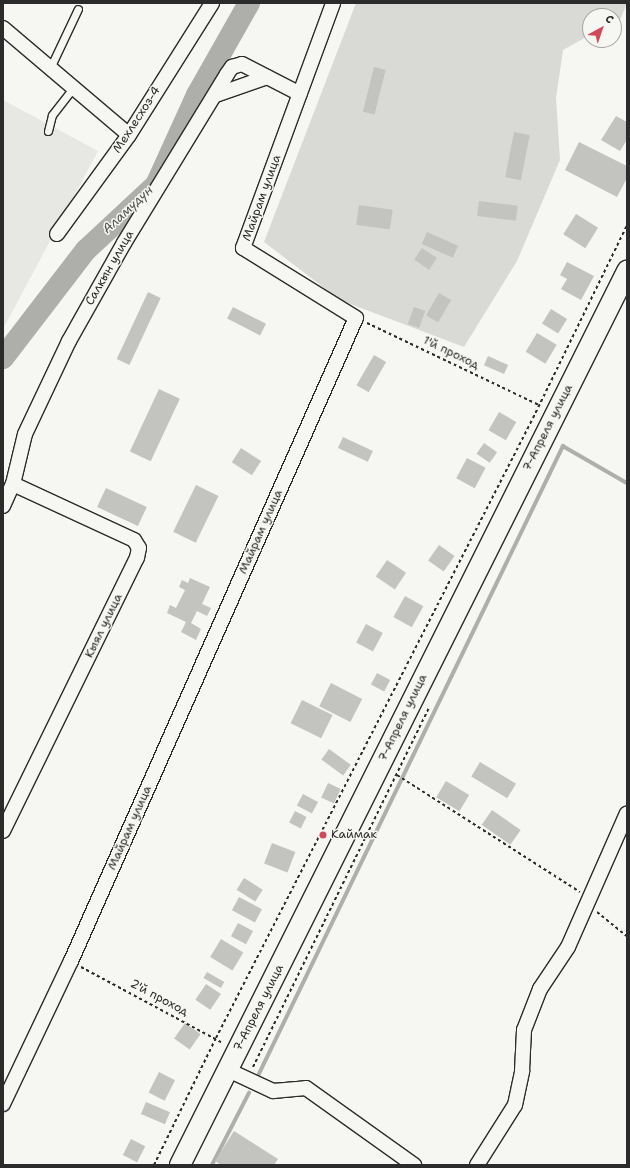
<!DOCTYPE html>
<html>
<head>
<meta charset="utf-8">
<style>
  body { margin:0 }
  #map { position:relative; width:630px; height:1168px; overflow:hidden; background:#f6f6f2; font-family:"Shantell Sans",sans-serif }
  div>[style] { position:absolute }
  .built>* { inset:0; background:#e7e7e3 }
  .green>* { inset:0; background:#d9d9d5 }
  .stream>* { height:3.5px; margin:-1.75px; padding:0 1.75px; transform-origin:1.75px; border-radius:1.75px; background:#aeaeab }
  .river>* { height:22px; margin:-11px; padding:0 11px; transform-origin:11px; border-radius:11px; background:#aeaeab }
  .building>* { inset:0; background:#c3c3c0; transform-origin:0 0 }
  .path>* { height:2px; margin-top:-1px; transform-origin:0; background:repeating-linear-gradient(90deg,#2b2b2b 0 3px,transparent 0 6px) }
  .roads { filter:drop-shadow(1px 0 #2b2b2b) drop-shadow(-1px 0 #2b2b2b) drop-shadow(0 1px #2b2b2b) drop-shadow(0 -1px #2b2b2b) }
  .lane>* { height:7px; margin:-3.5px; padding:0 3.5px; transform-origin:3.5px; border-radius:3.5px; background:#f6f6f2 }
  .street>* { height:14px; margin:-7px; padding:0 7px; transform-origin:7px; border-radius:7px; background:#f6f6f2 }
  .secondary>* { height:20px; margin:-10px; padding:0 10px; transform-origin:10px; border-radius:10px; background:#f6f6f2 }
  .dots>* { width:11px; height:11px; translate:-50% -50%; box-sizing:border-box; border:2px solid #f6f6f2; border-radius:50% }
  span { translate:-50% -50%; white-space:nowrap; text-align:center; line-height:1.15; -webkit-text-stroke:3px #f6f6f2; paint-order:stroke }
  .street-label { font-size:12px; color:#2b2b2b }
  .poi-label { font-size:12px; color:#2b2b2b }
  .left { translate:0 -50%; text-align:left }
  .water-label { font-size:13px; color:#525251; font-style:italic }
  .frame { position:absolute; inset:0; border:4px solid #2b2b2b; pointer-events:none }
  .north { position:absolute; left:582px; top:8px; width:40px; height:40px; box-sizing:border-box; background:#f6f6f2; border:1px solid #a5a5a2; border-radius:50%; rotate:40deg; font-size:11px; font-weight:700; line-height:16px; text-align:center; color:#2b2b2b }
  .north::after { content:''; display:block; margin:auto; width:14px; height:18px; background:#d1495b; clip-path:polygon(50% 0,100% 100%,50% 72%,0 100%) }
</style>
</head>
<body>
<div id="map">
  <div class="built">
    <i style="clip-path:polygon(3px 100px,98px 151px,3px 329px)"></i>
  </div>
  <div class="green">
    <i style="clip-path:polygon(356px 3px,627px 3px,621px 18px,614px 22px,614px 16px,590px 16px,590px 35px,563px 50px,556px 98px,560px 160px,517px 261px,464px 347px,340px 300px,264px 242px)"></i>
  </div>
  <div class="stream">
    <i style="left:257px;top:1078px;width:702px;rotate:-64.16deg"></i>
    <i style="left:563px;top:446px;width:74px;rotate:30deg"></i>
    <i style="left:212px;top:1165px;width:81px;rotate:-62.8deg"></i>
  </div>
  <div class="river">
    <i style="left:3px;top:358px;width:136px;rotate:-52.5deg"></i>
    <i style="left:86px;top:250px;width:96px;rotate:-42.9deg"></i>
    <i style="left:156px;top:185px;width:99px;rotate:-65.5deg"></i>
    <i style="left:197px;top:95px;width:106px;rotate:-60.5deg"></i>
  </div>
  <div class="building">
    <i style="left:374px;top:67px;width:12px;height:46px;rotate:14deg"></i>
    <i style="clip-path:polygon(616px 116px,627px 122px,627px 140px,620px 151px,601px 140px)"></i>
    <i style="left:514px;top:132px;width:16px;height:46px;rotate:11deg"></i>
    <i style="clip-path:polygon(579px 142px,627px 166px,627px 178px,617px 197px,565px 170px)"></i>
    <i style="left:479px;top:201px;width:39px;height:15px;rotate:7deg"></i>
    <i style="left:359px;top:205px;width:34px;height:20px;rotate:8deg"></i>
    <i style="left:576px;top:214px;width:26px;height:24px;rotate:32deg"></i>
    <i style="left:427px;top:232px;width:34px;height:13px;rotate:24deg"></i>
    <i style="left:422px;top:248px;width:18px;height:14px;rotate:34deg"></i>
    <i style="clip-path:polygon(567px 262px,594px 276px,581px 300px,561px 289px,567px 279px,560px 275px)"></i>
    <i style="left:148px;top:292px;width:14px;height:74px;rotate:25deg"></i>
    <i style="left:439px;top:293px;width:14px;height:26px;rotate:30deg"></i>
    <i style="left:233px;top:307px;width:37px;height:13px;rotate:27deg"></i>
    <i style="left:414px;top:307px;width:12px;height:18px;rotate:20deg"></i>
    <i style="left:551px;top:309px;width:19px;height:17px;rotate:32deg"></i>
    <i style="left:537px;top:333px;width:23px;height:22px;rotate:31deg"></i>
    <i style="left:374px;top:355px;width:14px;height:35px;rotate:30deg"></i>
    <i style="left:488px;top:356px;width:22px;height:10px;rotate:24deg"></i>
    <i style="left:159px;top:389px;width:23px;height:69px;rotate:25deg"></i>
    <i style="left:499px;top:412px;width:20px;height:21px;rotate:30deg"></i>
    <i style="left:343px;top:437px;width:33px;height:12px;rotate:25deg"></i>
    <i style="left:484px;top:443px;width:16px;height:13px;rotate:35deg"></i>
    <i style="left:241px;top:448px;width:24px;height:17px;rotate:33deg"></i>
    <i style="left:467px;top:458px;width:21px;height:23px;rotate:28deg"></i>
    <i style="left:196px;top:485px;width:25px;height:52px;rotate:26deg"></i>
    <i style="left:106px;top:488px;width:45px;height:21px;rotate:25deg"></i>
    <i style="left:439px;top:545px;width:19px;height:19px;rotate:35deg"></i>
    <i style="left:387px;top:560px;width:23px;height:20px;rotate:34deg"></i>
    <i style="clip-path:polygon(190px 578px,210px 587px,202px 604px,211px 608px,207px 616px,197px 611px,191px 623px,201px 629px,196px 640px,181px 632px,186px 622px,167px 613px,170px 605px,176px 608px,185px 590px,179px 587px,182px 580px,188px 583px)"></i>
    <i style="left:405px;top:596px;width:21px;height:24px;rotate:29deg"></i>
    <i style="left:366px;top:624px;width:19px;height:21px;rotate:28deg"></i>
    <i style="left:377px;top:673px;width:15px;height:13px;rotate:28deg"></i>
    <i style="left:331px;top:683px;width:35px;height:26px;rotate:27deg"></i>
    <i style="left:302px;top:700px;width:34px;height:26px;rotate:26deg"></i>
    <i style="left:329px;top:749px;width:27px;height:13px;rotate:36deg"></i>
    <i style="left:480px;top:762px;width:42px;height:17px;rotate:31deg"></i>
    <i style="left:446px;top:781px;width:27px;height:19px;rotate:31deg"></i>
    <i style="left:328px;top:783px;width:14px;height:16px;rotate:25deg"></i>
    <i style="left:303px;top:794px;width:17px;height:13px;rotate:28deg"></i>
    <i style="left:492px;top:810px;width:35px;height:18px;rotate:35deg"></i>
    <i style="left:295px;top:811px;width:13px;height:13px;rotate:27deg"></i>
    <i style="left:272px;top:843px;width:25px;height:22px;rotate:21deg"></i>
    <i style="left:244px;top:878px;width:22px;height:14px;rotate:32deg"></i>
    <i style="left:239px;top:897px;width:26px;height:15px;rotate:28deg"></i>
    <i style="left:238px;top:923px;width:17px;height:15px;rotate:28deg"></i>
    <i style="left:221px;top:939px;width:26px;height:21px;rotate:31deg"></i>
    <i style="left:207px;top:972px;width:20px;height:7px;rotate:30deg"></i>
    <i style="left:206px;top:984px;width:18px;height:19px;rotate:34deg"></i>
    <i style="left:185px;top:1023px;width:19px;height:19px;rotate:35deg"></i>
    <i style="left:159px;top:1072px;width:18px;height:23px;rotate:27deg"></i>
    <i style="left:146px;top:1102px;width:26px;height:13px;rotate:23deg"></i>
    <i style="clip-path:polygon(234px 1131px,278px 1159px,274px 1165px,221px 1165px,215px 1161px)"></i>
    <i style="left:131px;top:1139px;width:16px;height:18px;rotate:27deg"></i>
  </div>
  <div class="path">
    <i style="left:367px;top:323px;width:191px;rotate:25.5deg"></i>
    <i style="left:397px;top:775px;width:217px;rotate:32.6deg"></i>
    <i style="left:597px;top:912px;width:38px;rotate:39deg"></i>
    <i style="left:81px;top:967px;width:161px;rotate:28.2deg"></i>
    <i style="left:253px;top:1067px;width:401px;rotate:-63.9deg"></i>
    <i style="left:154px;top:1165px;width:141px;rotate:-64deg"></i>
    <i style="left:216px;top:1038px;width:696px;rotate:-62.92deg"></i>
    <i style="left:533px;top:418px;width:215px;rotate:-64deg"></i>
  </div>
  <div class="roads">
    <div class="lane">
      <i style="left:51px;top:66px;width:63px;rotate:-64.7deg"></i>
      <i style="left:48px;top:131px;width:16px;rotate:-76deg"></i>
      <i style="left:52px;top:115px;width:36px;rotate:-52deg"></i>
    </div>
    <div class="street">
      <i style="left:3px;top:28px;width:165px;rotate:40.3deg"></i>
      <i style="left:216px;top:95px;width:54px;rotate:-19.4deg"></i>
      <i style="left:57px;top:234px;width:122px;rotate:-54deg"></i>
      <i style="left:129px;top:135px;width:156px;rotate:-57.8deg"></i>
      <i style="left:3px;top:506px;width:24px;rotate:-66deg"></i>
      <i style="left:13px;top:484px;width:51px;rotate:-76.5deg"></i>
      <i style="left:25px;top:434px;width:103px;rotate:-64.7deg"></i>
      <i style="left:69px;top:341px;width:112px;rotate:-60.7deg"></i>
      <i style="left:124px;top:243px;width:198px;rotate:-58.6deg"></i>
      <i style="left:227px;top:74px;width:9px;rotate:-54deg"></i>
      <i style="left:232px;top:67px;width:10px;rotate:-17deg"></i>
      <i style="left:242px;top:64px;width:65px;rotate:27.3deg"></i>
      <i style="left:3px;top:831px;width:304px;rotate:-63.9deg"></i>
      <i style="left:137px;top:558px;width:10px;rotate:-79deg"></i>
      <i style="left:139px;top:548px;width:9px;rotate:-122deg"></i>
      <i style="left:134px;top:540px;width:133px;rotate:-155.2deg"></i>
      <i style="left:228px;top:1070px;width:50px;rotate:25deg"></i>
      <i style="left:273px;top:1091px;width:33px;rotate:-5deg"></i>
      <i style="left:306px;top:1088px;width:133px;rotate:35.5deg"></i>
      <i style="left:3px;top:1104px;width:158px;rotate:-64.6deg"></i>
      <i style="left:71px;top:961px;width:703px;rotate:-66.1deg"></i>
      <i style="left:356px;top:318px;width:133px;rotate:-148.2deg"></i>
      <i style="left:243px;top:248px;width:261px;rotate:-69.8deg"></i>
      <i style="left:477px;top:1165px;width:71px;rotate:-57.7deg"></i>
      <i style="left:515px;top:1105px;width:35px;rotate:-78deg"></i>
      <i style="left:522px;top:1071px;width:41px;rotate:-87.2deg"></i>
      <i style="left:524px;top:1030px;width:44px;rotate:-68.7deg"></i>
      <i style="left:540px;top:989px;width:50px;rotate:-56.3deg"></i>
      <i style="left:568px;top:947px;width:146px;rotate:-66.2deg"></i>
    </div>
    <div class="secondary">
      <i style="left:180px;top:1165px;width:1000px;rotate:-63.43deg"></i>
    </div>
  </div>
  <div class="dots">
    <i style="left:323px;top:835px;background:#d1495b"></i>
  </div>
  <div class="street-label">
    <span style="left:137px;top:120px;rotate:-57deg">Мехлесхоз-4</span>
    <span style="left:262px;top:198px;rotate:-70deg">Майрам улица</span>
    <span style="left:110px;top:268px;rotate:-60deg">Салкын улица</span>
    <span style="left:451px;top:353px;rotate:26deg">1'й проход</span>
    <span style="left:548px;top:428px;rotate:-63deg">7-Апреля улица</span>
    <span style="left:261px;top:532px;rotate:-66deg">Майрам улица</span>
    <span style="left:104px;top:626px;rotate:-64deg">Кыял улица</span>
    <span style="left:403px;top:718px;rotate:-64deg">7-Апреля улица</span>
    <span style="left:130px;top:828px;rotate:-66deg">Майрам улица</span>
    <span style="left:159px;top:998px;rotate:28deg">2'й проход</span>
    <span style="left:259px;top:1008px;rotate:-63deg">7-Апреля улица</span>
  </div>
  <div class="poi-label">
    <span class="left" style="left:331px;top:835px">Каймак</span>
  </div>
  <div class="water-label">
    <span style="left:128px;top:210px;rotate:-43deg">Аламүдүн</span>
  </div>
  <div class="frame"></div>
  <div class="north">С</div>
</div>
</body>
</html>
